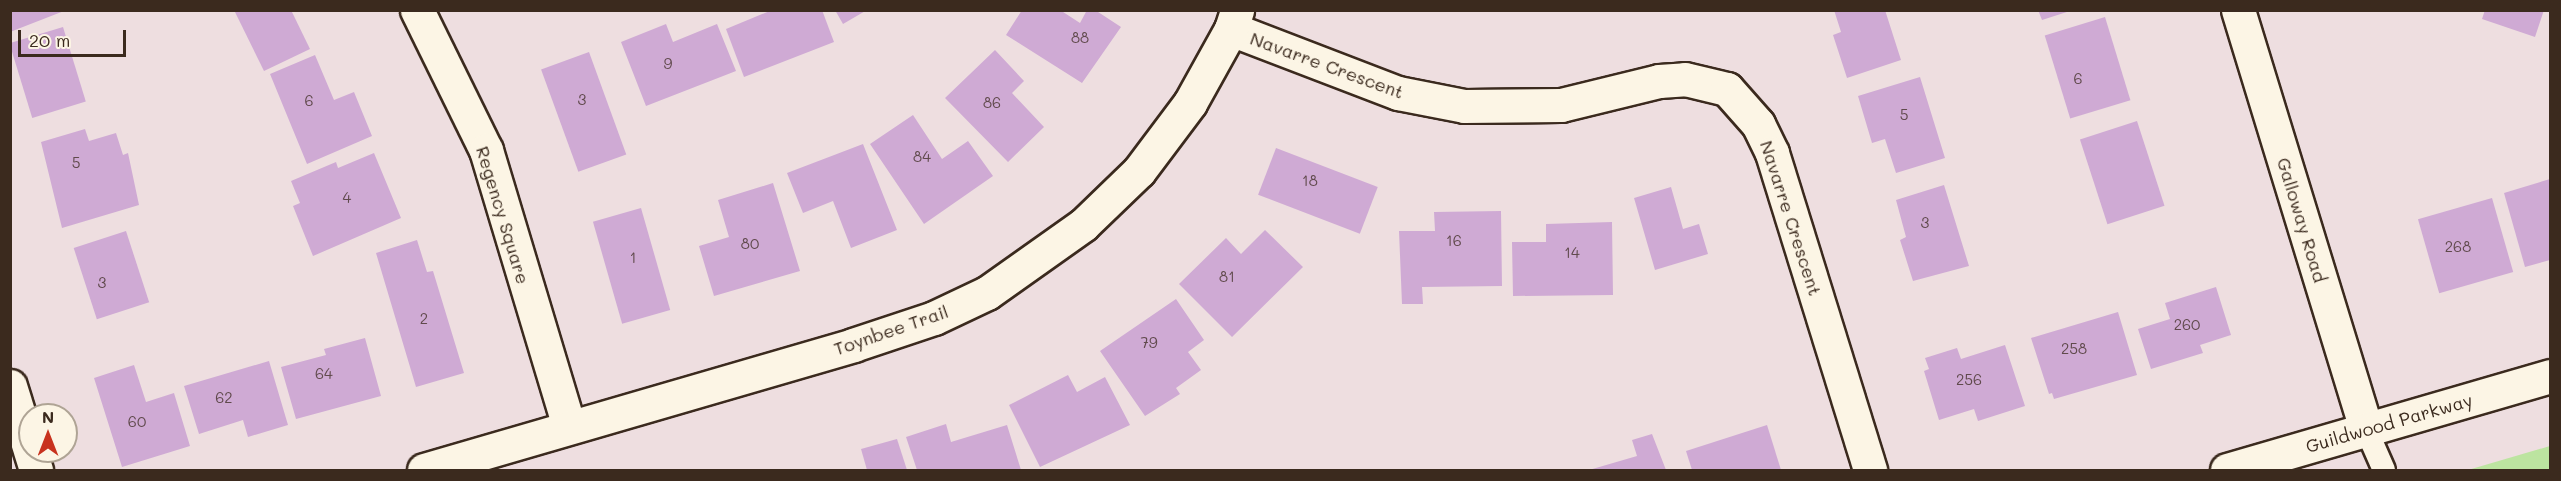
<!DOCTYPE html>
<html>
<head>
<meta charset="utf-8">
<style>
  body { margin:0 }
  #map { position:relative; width:2561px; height:481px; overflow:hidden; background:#eedee0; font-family:Mali,sans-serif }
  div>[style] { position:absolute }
  .green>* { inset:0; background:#bce4a0 }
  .building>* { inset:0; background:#cfaad4; transform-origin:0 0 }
  .roads { filter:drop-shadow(2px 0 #3b2a1e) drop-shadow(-2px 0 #3b2a1e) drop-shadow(0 2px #3b2a1e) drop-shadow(0 -2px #3b2a1e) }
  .service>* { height:22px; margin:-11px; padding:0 11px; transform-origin:11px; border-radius:11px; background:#fcf5e5 }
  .minor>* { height:33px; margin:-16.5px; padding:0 16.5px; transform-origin:16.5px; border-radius:16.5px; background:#fcf5e5 }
  .tertiary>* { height:33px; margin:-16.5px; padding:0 16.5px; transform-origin:16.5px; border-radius:16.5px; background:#fcf5e5 }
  span { translate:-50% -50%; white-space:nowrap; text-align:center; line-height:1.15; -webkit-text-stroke:4.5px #fcf5e5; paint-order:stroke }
  .number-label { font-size:15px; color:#604a4c }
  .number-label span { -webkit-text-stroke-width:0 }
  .street-label { font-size:18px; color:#3b2a1e }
  .frame { position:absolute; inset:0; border:12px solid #3b2a1e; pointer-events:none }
  .north { position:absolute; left:18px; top:403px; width:60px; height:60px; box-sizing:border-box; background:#fcf5e5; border:2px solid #afa495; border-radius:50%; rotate:0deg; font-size:16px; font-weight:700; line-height:24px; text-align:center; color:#3b2a1e }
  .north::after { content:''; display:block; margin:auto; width:21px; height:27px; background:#c8321e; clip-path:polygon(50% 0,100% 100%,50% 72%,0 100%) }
  .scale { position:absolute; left:18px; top:30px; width:108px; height:27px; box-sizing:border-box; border:3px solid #3b2a1e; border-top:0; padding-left:8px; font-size:18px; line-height:21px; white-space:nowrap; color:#3b2a1e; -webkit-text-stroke:4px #fcf5e5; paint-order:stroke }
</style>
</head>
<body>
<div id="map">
  <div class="green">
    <i style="clip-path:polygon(2550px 446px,2550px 470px,2468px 470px)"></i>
  </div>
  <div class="building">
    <i style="clip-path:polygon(10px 10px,64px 10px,64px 11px,10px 32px)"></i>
    <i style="clip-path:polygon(234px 10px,291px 10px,310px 49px,264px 71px)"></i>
    <i style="clip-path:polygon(772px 10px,822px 10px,834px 42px,744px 77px,726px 29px)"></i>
    <i style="clip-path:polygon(835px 10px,867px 10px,843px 24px)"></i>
    <i style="clip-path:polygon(1022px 10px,1060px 10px,1080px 23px,1087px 10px,1095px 10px,1121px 27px,1082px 83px,1006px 35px)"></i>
    <i style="clip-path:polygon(1834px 10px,1885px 10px,1901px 60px,1847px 78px,1833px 35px,1841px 32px)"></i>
    <i style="clip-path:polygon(2038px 10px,2070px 10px,2070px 11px,2042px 20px)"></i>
    <i style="clip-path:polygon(2485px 10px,2544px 10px,2535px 37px,2482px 19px)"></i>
    <i style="left:2105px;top:17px;width:87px;height:63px;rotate:73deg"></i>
    <i style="clip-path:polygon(666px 24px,673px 42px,717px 24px,736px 71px,646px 106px,621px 42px)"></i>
    <i style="left:63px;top:27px;width:78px;height:56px;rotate:73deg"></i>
    <i style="clip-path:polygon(995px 50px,1024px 81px,1012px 93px,1044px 127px,1008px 162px,945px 98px)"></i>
    <i style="left:589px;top:52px;width:109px;height:51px;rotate:70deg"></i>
    <i style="clip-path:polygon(315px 55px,334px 100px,354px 92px,372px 136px,307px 164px,270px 74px)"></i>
    <i style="clip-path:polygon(1920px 77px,1945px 158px,1896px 173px,1885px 139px,1872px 143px,1858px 96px)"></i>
    <i style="clip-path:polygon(913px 115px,942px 159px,968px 141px,993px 176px,924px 224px,870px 144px)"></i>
    <i style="left:2137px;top:121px;width:89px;height:60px;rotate:72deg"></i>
    <i style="clip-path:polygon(85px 129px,89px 141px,116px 133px,123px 155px,128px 153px,139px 205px,62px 228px,41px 142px)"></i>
    <i style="clip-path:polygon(863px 144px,897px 230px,851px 248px,833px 201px,803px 213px,787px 173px)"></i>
    <i style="left:1276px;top:148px;width:109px;height:50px;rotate:21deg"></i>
    <i style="clip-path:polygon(374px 153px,401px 218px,313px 256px,293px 206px,300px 203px,291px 181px,336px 162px,338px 168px)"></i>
    <i style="clip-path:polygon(2550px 179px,2550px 260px,2525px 267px,2504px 193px)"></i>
    <i style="clip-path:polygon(773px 183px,800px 271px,714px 296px,699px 246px,729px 237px,718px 200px)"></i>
    <i style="clip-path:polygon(1944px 185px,1969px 266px,1913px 281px,1900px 240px,1906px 237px,1896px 200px)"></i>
    <i style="clip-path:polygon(1671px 187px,1683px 229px,1699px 224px,1708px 254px,1655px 270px,1634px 198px)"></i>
    <i style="left:2492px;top:198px;width:77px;height:77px;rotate:74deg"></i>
    <i style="left:641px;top:208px;width:106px;height:50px;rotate:74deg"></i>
    <i style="clip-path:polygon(1501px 211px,1502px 286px,1422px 287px,1423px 304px,1402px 304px,1399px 231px,1435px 231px,1434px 212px)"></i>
    <i style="clip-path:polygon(1612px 222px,1613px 295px,1513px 296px,1512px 242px,1546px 242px,1546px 224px)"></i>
    <i style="clip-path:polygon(1265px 230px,1303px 267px,1232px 337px,1179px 284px,1226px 238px,1241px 254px)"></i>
    <i style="left:126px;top:231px;width:75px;height:55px;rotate:72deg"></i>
    <i style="clip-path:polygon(417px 240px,427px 272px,433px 271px,464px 373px,416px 387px,376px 253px)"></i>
    <i style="clip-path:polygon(2216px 287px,2231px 335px,2200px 345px,2203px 353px,2151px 369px,2138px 329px,2170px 319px,2165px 303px)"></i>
    <i style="clip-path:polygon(1176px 299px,1204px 340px,1188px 352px,1201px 370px,1176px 388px,1180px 394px,1145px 416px,1100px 351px)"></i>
    <i style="clip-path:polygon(2118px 312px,2137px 375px,2054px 399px,2052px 393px,2049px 394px,2031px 338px)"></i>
    <i style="clip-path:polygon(365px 338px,381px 396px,296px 419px,281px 367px,326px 355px,324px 349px)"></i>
    <i style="clip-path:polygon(2005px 345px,2025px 406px,1978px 421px,1974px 409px,1939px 420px,1924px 371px,1929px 369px,1925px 358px,1957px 348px,1961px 359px)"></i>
    <i style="clip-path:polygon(269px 361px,288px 425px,248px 437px,243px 420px,199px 434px,184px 386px)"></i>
    <i style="clip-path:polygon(134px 365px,146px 402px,174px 393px,190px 446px,122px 467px,94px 378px)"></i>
    <i style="clip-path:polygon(1068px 375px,1077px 392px,1105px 377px,1130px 425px,1040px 467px,1009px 405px)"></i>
    <i style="clip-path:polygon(946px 424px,951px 442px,1007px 425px,1021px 470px,917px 470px,906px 437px)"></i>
    <i style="clip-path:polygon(1767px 425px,1781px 470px,1692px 470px,1686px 451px)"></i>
    <i style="clip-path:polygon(1652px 434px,1666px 470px,1589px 470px,1637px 456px,1632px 440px)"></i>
    <i style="clip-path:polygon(897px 439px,907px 470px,867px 470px,861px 449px)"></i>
  </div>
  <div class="roads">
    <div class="service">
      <i style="left:2366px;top:429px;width:45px;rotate:66.3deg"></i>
    </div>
    <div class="minor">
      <i style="left:417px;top:10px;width:156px;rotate:63.8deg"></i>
      <i style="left:486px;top:150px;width:289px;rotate:73.3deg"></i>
      <i style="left:1231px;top:29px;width:179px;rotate:21deg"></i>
      <i style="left:1398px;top:93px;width:67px;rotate:11.1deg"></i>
      <i style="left:1464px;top:106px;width:97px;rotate:-0.6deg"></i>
      <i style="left:1561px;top:105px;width:101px;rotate:-13.8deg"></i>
      <i style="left:1659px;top:81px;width:26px;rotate:-4deg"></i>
      <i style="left:1685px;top:79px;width:43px;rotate:13.4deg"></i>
      <i style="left:1727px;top:89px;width:47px;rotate:48.5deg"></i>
      <i style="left:1758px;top:124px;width:32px;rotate:64deg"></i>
      <i style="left:1772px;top:153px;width:332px;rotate:72.8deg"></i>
      <i style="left:10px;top:386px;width:88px;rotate:72.8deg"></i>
      <i style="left:424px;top:470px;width:447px;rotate:-16.2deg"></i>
      <i style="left:853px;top:345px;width:85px;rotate:-18.4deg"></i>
      <i style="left:934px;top:318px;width:59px;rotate:-25.3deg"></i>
      <i style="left:987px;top:293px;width:118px;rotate:-35.3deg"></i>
      <i style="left:1083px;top:225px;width:78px;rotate:-44deg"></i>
      <i style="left:1139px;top:171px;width:85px;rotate:-53.1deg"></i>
      <i style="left:1190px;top:103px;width:85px;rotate:-61deg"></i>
      <i style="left:1231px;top:29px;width:20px;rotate:-72deg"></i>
    </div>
    <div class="tertiary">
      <i style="left:2238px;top:10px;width:438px;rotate:73deg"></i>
      <i style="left:2227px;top:470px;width:336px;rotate:-16.2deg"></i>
    </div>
  </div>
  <div class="number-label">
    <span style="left:1080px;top:38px">88</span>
    <span style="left:668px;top:64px">9</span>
    <span style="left:2078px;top:79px">6</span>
    <span style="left:582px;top:100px">3</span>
    <span style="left:309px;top:101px">6</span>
    <span style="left:992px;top:103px">86</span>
    <span style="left:1904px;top:115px">5</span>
    <span style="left:922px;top:157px">84</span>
    <span style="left:76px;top:163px">5</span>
    <span style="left:1310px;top:181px">18</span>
    <span style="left:347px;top:198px">4</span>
    <span style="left:1925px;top:223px">3</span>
    <span style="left:1454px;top:241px">16</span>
    <span style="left:750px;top:244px">80</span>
    <span style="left:2458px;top:247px">268</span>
    <span style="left:1572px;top:253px">14</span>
    <span style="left:633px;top:258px">1</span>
    <span style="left:1227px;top:277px">81</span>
    <span style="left:102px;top:283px">3</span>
    <span style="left:424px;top:319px">2</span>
    <span style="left:2187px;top:325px">260</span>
    <span style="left:1149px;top:343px">79</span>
    <span style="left:2074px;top:349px">258</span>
    <span style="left:324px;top:374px">64</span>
    <span style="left:1969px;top:380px">256</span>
    <span style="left:224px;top:398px">62</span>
    <span style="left:137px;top:422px">60</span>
  </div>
  <div class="street-label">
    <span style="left:1327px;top:65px;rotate:20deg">Navarre Crescent</span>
    <span style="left:503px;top:215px;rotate:73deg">Regency Square</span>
    <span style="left:1791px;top:218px;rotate:72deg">Navarre Crescent</span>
    <span style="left:2302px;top:220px;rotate:73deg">Galloway Road</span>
    <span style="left:891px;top:330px;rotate:-19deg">Toynbee Trail</span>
    <span style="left:2389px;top:423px;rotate:-16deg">Guildwood Parkway</span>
  </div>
  <div class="frame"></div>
  <div class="north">N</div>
  <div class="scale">20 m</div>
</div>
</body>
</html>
